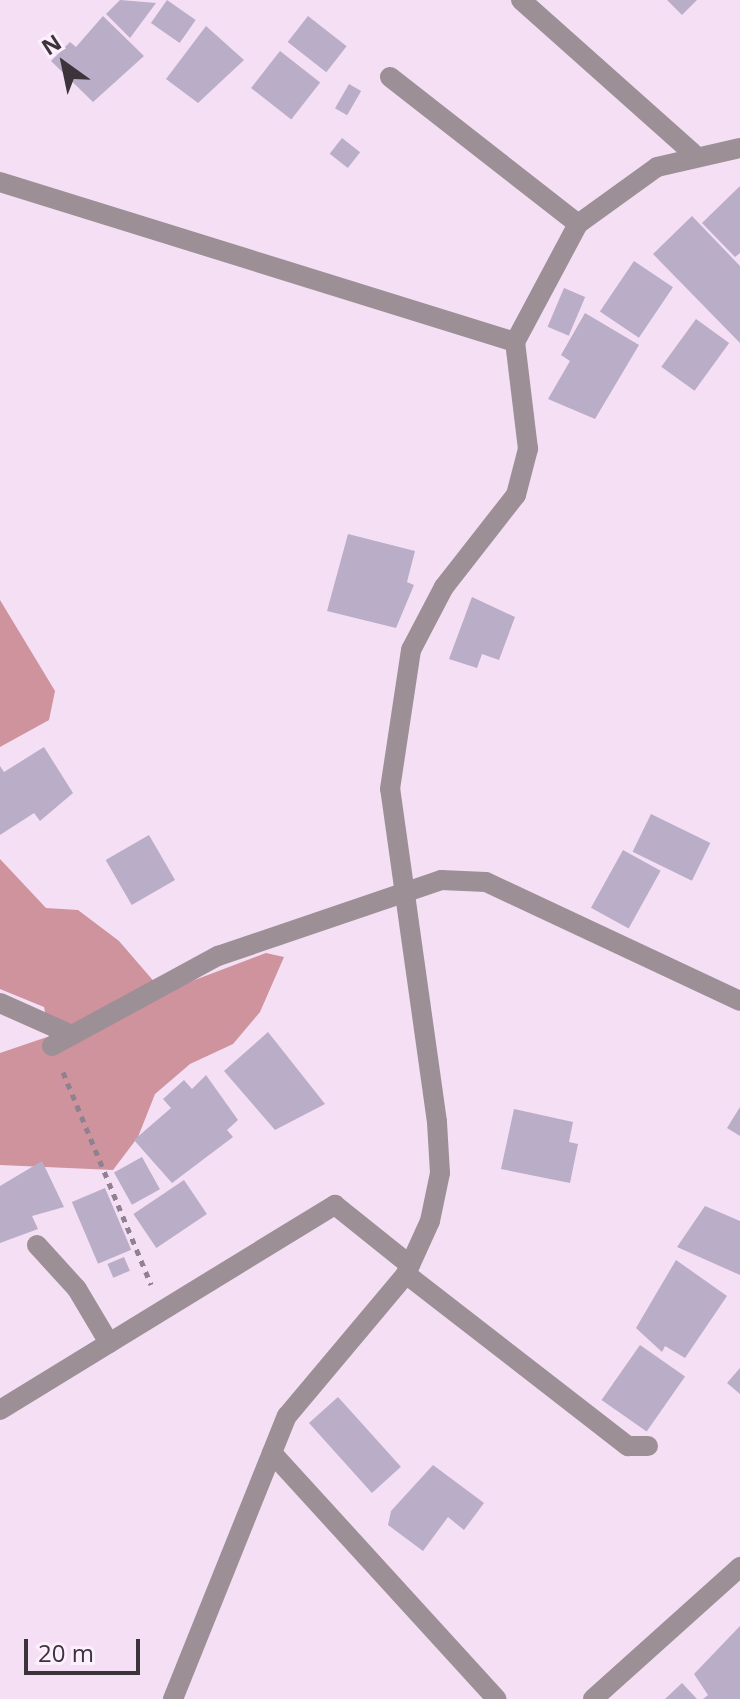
<!DOCTYPE html>
<html>
<head>
<meta charset="utf-8">
<style>
  body { margin:0 }
  #map { position:relative; width:740px; height:1699px; overflow:hidden; background:#f5dff5; font-family:"Open Sans",sans-serif }
  div>[style] { position:absolute }
  .forest>* { inset:0; background:#ce939d }
  .building>* { inset:0; background:#b9adc7; transform-origin:0 0 }
  .path>* { height:5px; margin-top:-2.5px; transform-origin:0; background:repeating-linear-gradient(90deg,#8f818f 0 6px,transparent 0 12px) }
  .minor>* { height:20px; margin:-10px; padding:0 10px; transform-origin:10px; border-radius:10px; background:#9c8f95 }
  span { translate:-50% -50%; white-space:nowrap; text-align:center; line-height:1.15; -webkit-text-stroke:7px #fdeffd; paint-order:stroke }
  .north { position:absolute; left:24px; top:24px; width:80px; height:80px; -webkit-text-stroke:6px #fdeffd; paint-order:stroke; rotate:327deg; font-size:22px; font-weight:700; line-height:32px; text-align:center; color:#3c333b }
  .north::after { content:''; display:block; margin:auto; width:28px; height:36px; background:#3c333b; clip-path:polygon(50% 0,100% 100%,50% 72%,0 100%) }
  .scale { position:absolute; left:24px; top:1639px; width:116px; height:36px; box-sizing:border-box; border:4px solid #3c333b; border-top:0; padding-left:10px; font-size:24px; line-height:28px; white-space:nowrap; color:#3c333b; -webkit-text-stroke:6px #fdeffd; paint-order:stroke }
</style>
</head>
<body>
<div id="map">
  <div class="forest">
    <i style="clip-path:polygon(0 600px,55px 691px,49px 720px,0 747px)"></i>
    <i style="clip-path:polygon(0 859px,46px 908px,78px 910px,119px 941px,163px 992px,266px 953px,284px 957px,260px 1012px,233px 1044px,190px 1064px,155px 1094px,138px 1137px,113px 1170px,0 1165px,0 1053px,50px 1036px,44px 1007px,0 989px)"></i>
  </div>
  <div class="building">
    <i style="clip-path:polygon(120px 0,156px 3px,130px 38px,106px 14px)"></i>
    <i style="left:167px;top:0;width:35px;height:28px;rotate:35deg"></i>
    <i style="clip-path:polygon(667px 0,697px 0,682px 15px)"></i>
    <i style="clip-path:polygon(103px 16px,144px 56px,93px 102px,51px 61px,70px 42px,76px 47px)"></i>
    <i style="left:308px;top:16px;width:49px;height:33px;rotate:38deg"></i>
    <i style="clip-path:polygon(206px 26px,244px 60px,198px 103px,166px 79px)"></i>
    <i style="left:280px;top:51px;width:51px;height:47px;rotate:38deg"></i>
    <i style="left:349px;top:84px;width:14px;height:28px;rotate:30deg"></i>
    <i style="left:342px;top:138px;width:23px;height:20px;rotate:38deg"></i>
    <i style="clip-path:polygon(740px 186px,740px 253px,735px 257px,702px 223px)"></i>
    <i style="clip-path:polygon(692px 216px,740px 266px,740px 343px,653px 254px)"></i>
    <i style="left:634px;top:261px;width:47px;height:61px;rotate:34deg"></i>
    <i style="left:564px;top:288px;width:23px;height:42px;rotate:23deg"></i>
    <i style="clip-path:polygon(585px 313px,639px 345px,595px 419px,548px 399px,570px 361px,561px 355px)"></i>
    <i style="left:696px;top:319px;width:41px;height:59px;rotate:36deg"></i>
    <i style="clip-path:polygon(348px 534px,415px 551px,407px 582px,414px 585px,396px 628px,327px 611px)"></i>
    <i style="clip-path:polygon(472px 597px,515px 617px,499px 660px,482px 654px,477px 668px,449px 659px)"></i>
    <i style="clip-path:polygon(44px 747px,73px 793px,40px 821px,34px 813px,0 835px,0 766px,4px 772px)"></i>
    <i style="left:651px;top:814px;width:66px;height:42px;rotate:26deg"></i>
    <i style="left:149px;top:835px;width:52px;height:50px;rotate:60deg"></i>
    <i style="left:623px;top:850px;width:43px;height:66px;rotate:29deg"></i>
    <i style="clip-path:polygon(268px 1032px,325px 1104px,275px 1130px,224px 1071px)"></i>
    <i style="clip-path:polygon(206px 1075px,238px 1120px,227px 1130px,233px 1137px,172px 1183px,134px 1140px,171px 1108px,163px 1099px,184px 1080px,192px 1089px)"></i>
    <i style="clip-path:polygon(740px 1107px,740px 1136px,727px 1128px)"></i>
    <i style="clip-path:polygon(514px 1109px,573px 1122px,569px 1142px,578px 1144px,570px 1183px,501px 1169px)"></i>
    <i style="left:142px;top:1157px;width:37px;height:32px;rotate:61deg"></i>
    <i style="clip-path:polygon(42px 1161px,64px 1207px,32px 1216px,38px 1229px,0 1243px,0 1186px)"></i>
    <i style="left:184px;top:1180px;width:41px;height:61px;rotate:56deg"></i>
    <i style="left:105px;top:1188px;width:67px;height:36px;rotate:67deg"></i>
    <i style="clip-path:polygon(705px 1206px,740px 1221px,740px 1275px,677px 1247px)"></i>
    <i style="left:124px;top:1257px;width:15px;height:18px;rotate:67deg"></i>
    <i style="clip-path:polygon(676px 1260px,727px 1296px,685px 1358px,665px 1346px,662px 1352px,636px 1328px)"></i>
    <i style="left:640px;top:1345px;width:55px;height:67px;rotate:35deg"></i>
    <i style="clip-path:polygon(740px 1368px,740px 1394px,727px 1383px)"></i>
    <i style="left:338px;top:1397px;width:94px;height:39px;rotate:48deg"></i>
    <i style="clip-path:polygon(433px 1465px,484px 1503px,464px 1530px,448px 1517px,423px 1551px,388px 1525px,391px 1511px)"></i>
    <i style="clip-path:polygon(740px 1626px,740px 1699px,703px 1699px,708px 1695px,694px 1674px)"></i>
    <i style="clip-path:polygon(682px 1683px,697px 1699px,665px 1699px)"></i>
  </div>
  <div class="path">
    <i style="left:63px;top:1072px;width:230px;rotate:67.5deg"></i>
  </div>
  <div class="minor">
    <i style="left:521px;top:0;width:230px;rotate:41.7deg"></i>
    <i style="left:390px;top:77px;width:239px;rotate:38deg"></i>
    <i style="left:0;top:182px;width:539px;rotate:17.26deg"></i>
    <i style="left:0;top:1003px;width:79px;rotate:24deg"></i>
    <i style="left:52px;top:1046px;width:189px;rotate:-28.5deg"></i>
    <i style="left:218px;top:956px;width:236px;rotate:-18.8deg"></i>
    <i style="left:441px;top:880px;width:45px;rotate:2.5deg"></i>
    <i style="left:486px;top:882px;width:280px;rotate:25.1deg"></i>
    <i style="left:37px;top:1245px;width:59px;rotate:47.7deg"></i>
    <i style="left:77px;top:1289px;width:63px;rotate:59.3deg"></i>
    <i style="left:406px;top:1274px;width:281px;rotate:37.8deg"></i>
    <i style="left:628px;top:1446px;width:20px"></i>
    <i style="left:0;top:1410px;width:393px;rotate:-31.5deg"></i>
    <i style="left:335px;top:1205px;width:96px;rotate:38.7deg"></i>
    <i style="left:272px;top:1453px;width:333px;rotate:47.6deg"></i>
    <i style="left:173px;top:1699px;width:305px;rotate:-68.1deg"></i>
    <i style="left:287px;top:1416px;width:185px;rotate:-50deg"></i>
    <i style="left:406px;top:1274px;width:58px;rotate:-65.6deg"></i>
    <i style="left:430px;top:1221px;width:49px;rotate:-78.2deg"></i>
    <i style="left:440px;top:1173px;width:51px;rotate:-93.4deg"></i>
    <i style="left:437px;top:1122px;width:336px;rotate:-98deg"></i>
    <i style="left:390px;top:789px;width:141px;rotate:-81.4deg"></i>
    <i style="left:411px;top:650px;width:71px;rotate:-62.4deg"></i>
    <i style="left:444px;top:587px;width:117px;rotate:-52deg"></i>
    <i style="left:516px;top:495px;width:48px;rotate:-75.4deg"></i>
    <i style="left:528px;top:449px;width:108px;rotate:-96.9deg"></i>
    <i style="left:515px;top:342px;width:134px;rotate:-61.9deg"></i>
    <i style="left:578px;top:224px;width:97px;rotate:-35.8deg"></i>
    <i style="left:657px;top:167px;width:85px;rotate:-12.9deg"></i>
    <i style="left:593px;top:1699px;width:198px;rotate:-41.9deg"></i>
  </div>
  <div class="north">N</div>
  <div class="scale">20 m</div>
</div>
</body>
</html>
